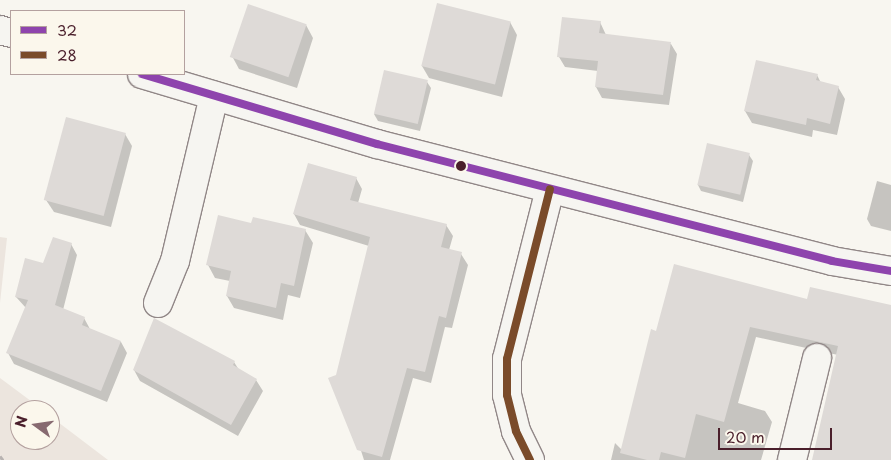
<!DOCTYPE html>
<html>
<head>
<meta charset="utf-8">
<style>
  body { margin:0 }
  #map { position:relative; width:891px; height:460px; overflow:hidden; background:#f8f6f0; font-family:"Playpen Sans",sans-serif }
  div>[style] { position:absolute }
  .green>* { inset:0; background:#ece5de }
  .shadow>* { inset:0; background:#0003 }
  .building>* { inset:0; background:#dedad7; transform-origin:0 0 }
  .path>* { height:3px; margin-top:-1.5px; transform-origin:0; background:repeating-linear-gradient(90deg,#b8b3b1 0 5px,transparent 0 9px) }
  .roads { filter:drop-shadow(1px 0 #918787) drop-shadow(-1px 0 #918787) drop-shadow(0 1px #918787) drop-shadow(0 -1px #918787) }
  .minor>* { height:28px; margin:-14px; padding:0 14px; transform-origin:14px; border-radius:14px; background:#f6f5f1 }
  .bus-1>* { height:8px; margin:-4px; padding:0 4px; transform-origin:4px; border-radius:4px; background:#8e44ad }
  .bus-2>* { height:8px; margin:-4px; padding:0 4px; transform-origin:4px; border-radius:4px; background:#7a4b2a }
  .dots>* { width:14px; height:14px; translate:-50% -50%; box-sizing:border-box; border:2px solid #fbf7ec; border-radius:50% }
  span { translate:-50% -50%; white-space:nowrap; text-align:center; line-height:1.15; -webkit-text-stroke:4px #fbf7ec; paint-order:stroke }
  .legend { position:absolute; left:10px; top:10px; width:175px; height:65px; box-sizing:border-box; background:#fbf7ec; border:1px solid #b4a19f; margin:0; padding:6px 9px; list-style:none; font-size:15px; color:#4a1f2b }
  .legend li { display:flex; align-items:center; gap:10px; height:25px }
  .legend b { width:25px; border:1px solid #b4a19f }
  .north { position:absolute; left:10px; top:400px; width:50px; height:50px; box-sizing:border-box; background:#fbf7ec; border:1px solid #b4a19f; border-radius:50%; rotate:284deg; font-size:14px; font-weight:700; line-height:20px; text-align:center; color:#4a1f2b }
  .north::after { content:''; display:block; margin:auto; width:18px; height:22px; background:#876a70; clip-path:polygon(50% 0,100% 100%,50% 72%,0 100%) }
  .scale { position:absolute; left:718px; top:428px; width:114px; height:22px; box-sizing:border-box; border:2px solid #4a1f2b; border-top:0; padding-left:6px; font-size:15px; line-height:18px; white-space:nowrap; color:#4a1f2b; -webkit-text-stroke:4px #fbf7ec; paint-order:stroke }
</style>
</head>
<body>
<div id="map">
  <div class="green">
    <i style="clip-path:polygon(0 237px,7px 238px,0 303px)"></i>
    <i style="clip-path:polygon(0 378px,43px 410px,20px 410px,20px 440px,50px 440px,50px 416px,108px 460px,0 460px)"></i>
  </div>
  <div class="shadow">
    <i style="clip-path:polygon(510px 22px,517px 35px,502px 97px,429px 78px,422px 66px)"></i>
    <i style="clip-path:polygon(600px 22px,606px 35px,671px 44px,677px 54px,669px 105px,602px 98px,596px 87px,598px 71px,565px 67px,559px 57px)"></i>
    <i style="clip-path:polygon(306px 25px,313px 38px,297px 88px,239px 69px,232px 56px)"></i>
    <i style="clip-path:polygon(817px 75px,821px 83px,838px 87px,845px 99px,837px 135px,813px 130px,812px 137px,752px 123px,745px 111px)"></i>
    <i style="clip-path:polygon(427px 82px,431px 88px,420px 131px,378px 121px,374px 114px)"></i>
    <i style="clip-path:polygon(125px 134px,132px 146px,111px 227px,54px 212px,46px 200px)"></i>
    <i style="clip-path:polygon(749px 155px,753px 161px,743px 202px,701px 191px,698px 185px)"></i>
    <i style="clip-path:polygon(356px 178px,362px 189px,358px 203px,446px 225px,453px 236px,449px 250px,461px 254px,468px 265px,452px 328px,445px 327px,431px 383px,413px 378px,390px 460px,364px 460px,337px 376px,369px 246px,300px 225px,294px 214px)"></i>
    <i style="clip-path:polygon(877px 181px,891px 185px,891px 231px,871px 226px,867px 219px)"></i>
    <i style="clip-path:polygon(305px 230px,313px 243px,300px 298px,288px 295px,283px 320px,234px 308px,227px 296px,230px 281px,215px 278px,208px 265px)"></i>
    <i style="clip-path:polygon(71px 244px,77px 255px,63px 310px,84px 318px,90px 329px,121px 342px,127px 353px,107px 402px,14px 364px,8px 353px,26px 308px,16px 297px,44px 264px)"></i>
    <i style="clip-path:polygon(808px 300px,891px 314px,891px 460px,813px 460px,838px 355px,756px 337px,738px 403px,765px 411px,772px 422px,761px 460px,611px 460px,615px 443px,622px 450px,657px 332px)"></i>
    <i style="clip-path:polygon(234px 362px,239px 370px,256px 380px,263px 391px,238px 436px,140px 381px,134px 370px)"></i>
  </div>
  <div class="building">
    <i style="left:437px;top:3px;width:76px;height:65px;rotate:14deg"></i>
    <i style="left:248px;top:4px;width:62px;height:56px;rotate:19deg"></i>
    <i style="clip-path:polygon(562px 17px,601px 21px,599px 33px,671px 42px,663px 95px,595px 87px,598px 61px,557px 57px)"></i>
    <i style="clip-path:polygon(756px 60px,818px 74px,816px 80px,839px 86px,830px 124px,807px 118px,806px 125px,744px 111px)"></i>
    <i style="left:384px;top:70px;width:45px;height:45px;rotate:13deg"></i>
    <i style="left:66px;top:117px;width:62px;height:86px;rotate:15deg"></i>
    <i style="left:707px;top:143px;width:44px;height:43px;rotate:13deg"></i>
    <i style="clip-path:polygon(308px 163px,357px 177px,350px 200px,447px 224px,441px 247px,462px 252px,446px 318px,439px 316px,425px 372px,407px 368px,382px 457px,357px 450px,328px 378px,336px 375px,370px 237px,293px 214px)"></i>
    <i style="clip-path:polygon(218px 215px,251px 223px,253px 217px,306px 229px,294px 286px,281px 283px,276px 308px,226px 296px,231px 271px,206px 265px)"></i>
    <i style="clip-path:polygon(53px 237px,72px 243px,55px 305px,85px 317px,82px 325px,121px 341px,101px 391px,6px 353px,28px 300px,15px 297px,25px 258px,43px 263px)"></i>
    <i style="clip-path:polygon(674px 264px,807px 299px,810px 287px,891px 305px,891px 460px,812px 460px,838px 346px,750px 327px,724px 422px,696px 414px,685px 458px,661px 452px,659px 460px,647px 460px,620px 453px,651px 329px,656px 331px)"></i>
    <i style="clip-path:polygon(154px 318px,235px 361px,233px 365px,257px 379px,231px 425px,133px 370px)"></i>
  </div>
  <div class="path">
    <i style="left:0;top:456px;width:5px;rotate:53deg"></i>
  </div>
  <div class="roads">
    <div class="minor">
      <i style="left:0;top:30px;width:11px;rotate:15deg"></i>
      <i style="left:142px;top:74px;width:245px;rotate:16.6deg"></i>
      <i style="left:377px;top:144px;width:470px;rotate:14.4deg"></i>
      <i style="left:832px;top:261px;width:60px;rotate:9.6deg"></i>
      <i style="left:158px;top:303px;width:45px;rotate:-68deg"></i>
      <i style="left:175px;top:261px;width:170px;rotate:-76.7deg"></i>
      <i style="left:530px;top:460px;width:32px;rotate:-116deg"></i>
      <i style="left:516px;top:431px;width:37px;rotate:-104deg"></i>
      <i style="left:507px;top:395px;width:36px;rotate:-90deg"></i>
      <i style="left:507px;top:359px;width:175px;rotate:-75.8deg"></i>
      <i style="left:792px;top:460px;width:105px;rotate:-76.2deg"></i>
    </div>
  </div>
  <div class="bus-1">
    <i style="left:142px;top:74px;width:245px;rotate:16.6deg"></i>
    <i style="left:377px;top:144px;width:470px;rotate:14.4deg"></i>
    <i style="left:832px;top:261px;width:60px;rotate:9.6deg"></i>
  </div>
  <div class="bus-2">
    <i style="left:530px;top:460px;width:32px;rotate:-116deg"></i>
    <i style="left:516px;top:431px;width:37px;rotate:-104deg"></i>
    <i style="left:507px;top:395px;width:36px;rotate:-90deg"></i>
    <i style="left:507px;top:359px;width:175px;rotate:-75.8deg"></i>
  </div>
  <div class="dots">
    <i style="left:461px;top:166px;background:#4a1f2b"></i>
  </div>
  <ul class="legend">
  <li><b style="height:6px;background:#8e44ad"></b>32</li>
  <li><b style="height:6px;background:#7a4b2a"></b>28</li>
  </ul>
  <div class="north">N</div>
  <div class="scale">20 m</div>
</div>
</body>
</html>
